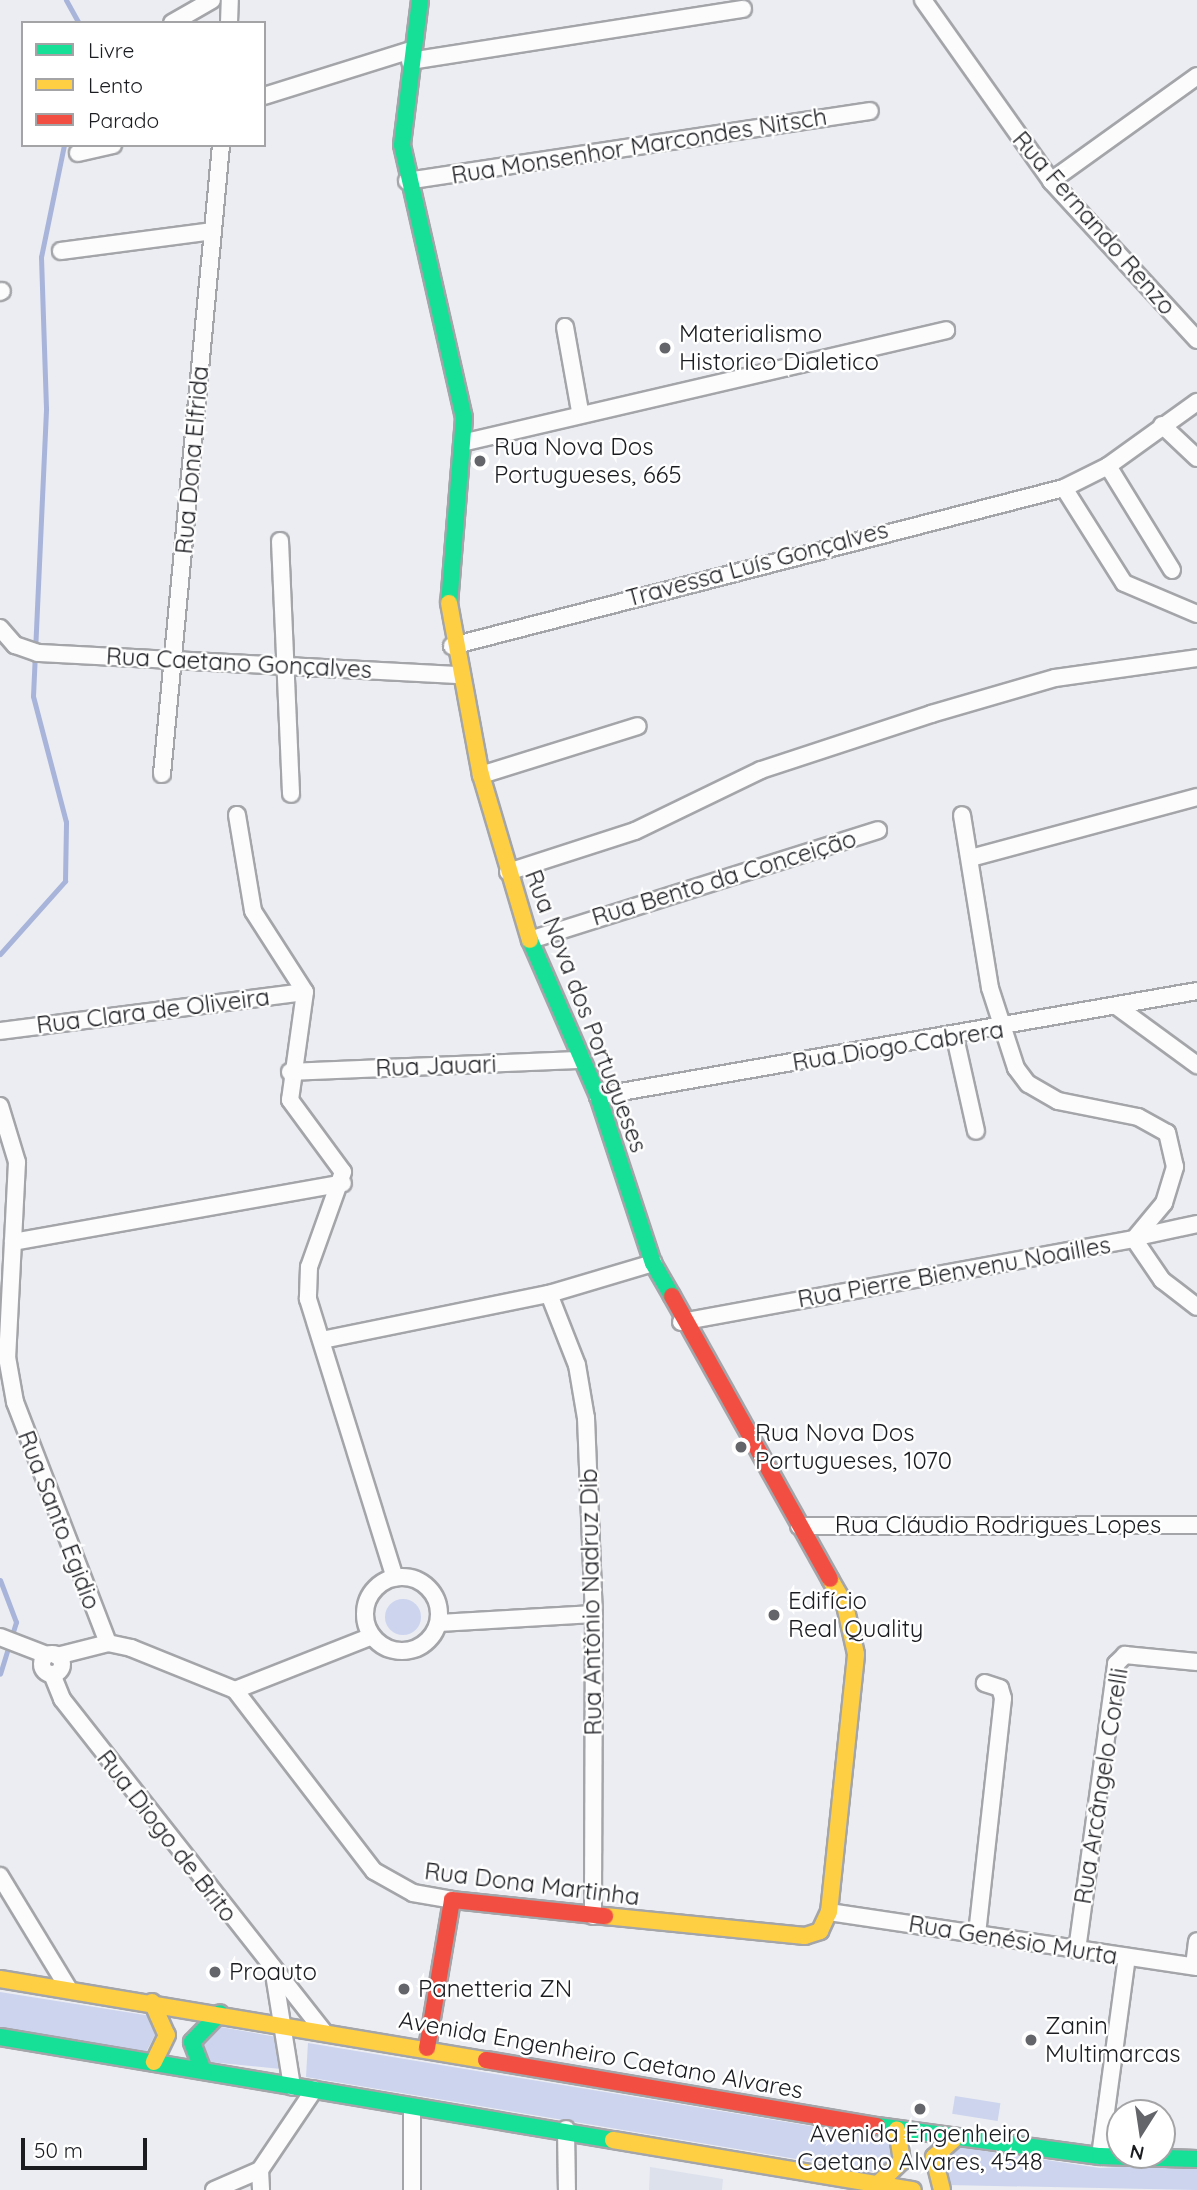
<!DOCTYPE html>
<html>
<head>
<meta charset="utf-8">
<style>
  body { margin:0 }
  #map { position:relative; width:1197px; height:2190px; overflow:hidden; background:#ebedf2; font-family:Quicksand,sans-serif }
  div>[style] { position:absolute }
  .built>* { inset:0; background:#dde1ec }
  .green>* { inset:0; background:#ccd4ee; transform-origin:0 0 }
  .round { border-radius:50% }
  .stream>* { height:5px; margin:-2.5px; padding:0 2.5px; transform-origin:2.5px; border-radius:2.5px; background:#a8b4d9 }
  .roads { filter:drop-shadow(2px 0 #a4a5a9) drop-shadow(-2px 0 #a4a5a9) drop-shadow(0 2px #a4a5a9) drop-shadow(0 -2px #a4a5a9) }
  .street>* { height:16px; margin:-8px; padding:0 8px; transform-origin:8px; border-radius:8px; background:#fcfcfd }
  .street>.ring { margin:-8px; padding:0; box-sizing:content-box; background:none; border:16px solid #fcfcfd; border-radius:50% }
  .fast>* { height:16px; margin:-8px; padding:0 8px; transform-origin:8px; border-radius:8px; background:#16e098 }
  .slow>* { height:16px; margin:-8px; padding:0 8px; transform-origin:8px; border-radius:8px; background:#ffcf43 }
  .jam>* { height:16px; margin:-8px; padding:0 8px; transform-origin:8px; border-radius:8px; background:#f24e42 }
  .dots>* { width:19px; height:19px; translate:-50% -50%; box-sizing:border-box; border:4px solid #fff; border-radius:50% }
  span { translate:-50% -50%; white-space:nowrap; text-align:center; line-height:1.15; -webkit-text-stroke:5px #fff; paint-order:stroke }
  .street-label { font-size:24px; color:#1b1c20 }
  .poi-label { font-size:24px; color:#1b1c20 }
  .left { translate:0 -50%; text-align:left }
  .legend { position:absolute; left:21px; top:21px; width:245px; height:126px; box-sizing:border-box; background:#fff; border:2px solid #a4a4a6; margin:0; padding:9px 12px; list-style:none; font-size:21px; color:#1b1c20 }
  .legend li { display:flex; align-items:center; gap:14px; height:35px }
  .legend b { width:35px; border:2px solid #a4a4a6 }
  .north { position:absolute; left:1106px; top:2099px; width:70px; height:70px; box-sizing:border-box; background:#fff; border:2px solid #a4a4a6; border-radius:50%; rotate:192deg; font-size:19px; font-weight:700; line-height:28px; text-align:center; color:#1b1c20 }
  .north::after { content:''; display:block; margin:auto; width:24px; height:32px; background:#64656a; clip-path:polygon(50% 0,100% 100%,50% 72%,0 100%) }
  .scale { position:absolute; left:21px; top:2138px; width:126px; height:32px; box-sizing:border-box; border:4px solid #1b1c20; border-top:0; padding-left:9px; font-size:21px; line-height:24px; white-space:nowrap; color:#1b1c20; -webkit-text-stroke:5px #fff; paint-order:stroke }
</style>
</head>
<body>
<div id="map">
  <div class="built">
    <i style="clip-path:polygon(650px 2167px,723px 2179px,722px 2190px,649px 2190px)"></i>
  </div>
  <div class="green">
    <i class="round" style="left:385px;top:1599px;width:36px;height:36px"></i>
    <i style="clip-path:polygon(0 1992px,151px 2016px,159px 2028px,146px 2052px,0 2031px)"></i>
    <i style="clip-path:polygon(215px 2026px,277px 2037px,281px 2069px,200px 2061px,199px 2034px)"></i>
    <i style="clip-path:polygon(308px 2043px,895px 2140px,897px 2153px,881px 2173px,306px 2077px)"></i>
    <i style="left:955px;top:2096px;width:46px;height:18px;rotate:9deg"></i>
    <i style="clip-path:polygon(951px 2146px,1100px 2168px,1197px 2164px,1197px 2190px,949px 2185px,944px 2151px)"></i>
  </div>
  <div class="stream">
    <i style="left:66px;top:0;width:26px;rotate:61deg"></i>
    <i style="left:0;top:954px;width:98px;rotate:-48.3deg"></i>
    <i style="left:65px;top:881px;width:59px;rotate:-89deg"></i>
    <i style="left:66px;top:822px;width:130px;rotate:-104.7deg"></i>
    <i style="left:33px;top:696px;width:288px;rotate:-87.4deg"></i>
    <i style="left:46px;top:408px;width:151px;rotate:-91.9deg"></i>
    <i style="left:41px;top:257px;width:114px;rotate:-78.4deg"></i>
    <i style="left:0;top:1580px;width:45px;rotate:69.1deg"></i>
    <i style="left:16px;top:1622px;width:54px;rotate:107.1deg"></i>
  </div>
  <div class="roads">
    <div class="street">
      <i style="left:923px;top:0;width:222px;rotate:54.7deg"></i>
      <i style="left:1051px;top:181px;width:216px;rotate:47.4deg"></i>
      <i style="left:172px;top:23px;width:46px;rotate:-29.9deg"></i>
      <i style="left:229px;top:23px;width:23px;rotate:-88deg"></i>
      <i style="left:410px;top:61px;width:337px;rotate:-8.9deg"></i>
      <i style="left:264px;top:96px;width:154px;rotate:-17.4deg"></i>
      <i style="left:78px;top:153px;width:36px;rotate:-13deg"></i>
      <i style="left:407px;top:181px;width:468px;rotate:-8.6deg"></i>
      <i style="left:1051px;top:181px;width:180px;rotate:-35.7deg"></i>
      <i style="left:61px;top:251px;width:153px;rotate:-7.5deg"></i>
      <i style="left:0;top:292px;width:2px;rotate:-27deg"></i>
      <i style="left:565px;top:327px;width:85px;rotate:79.9deg"></i>
      <i style="left:1162px;top:425px;width:48px;rotate:43.3deg"></i>
      <i style="left:466px;top:442px;width:493px;rotate:-13.1deg"></i>
      <i style="left:1108px;top:466px;width:122px;rotate:58.4deg"></i>
      <i style="left:1064px;top:488px;width:112px;rotate:57.7deg"></i>
      <i style="left:1124px;top:583px;width:79px;rotate:23deg"></i>
      <i style="left:280px;top:541px;width:253px;rotate:87.5deg"></i>
      <i style="left:0;top:628px;width:23px;rotate:49deg"></i>
      <i style="left:15px;top:645px;width:24px;rotate:19deg"></i>
      <i style="left:38px;top:653px;width:421px;rotate:3deg"></i>
      <i style="left:452px;top:646px;width:632px;rotate:-14.48deg"></i>
      <i style="left:1064px;top:488px;width:49px;rotate:-26.6deg"></i>
      <i style="left:1108px;top:466px;width:110px;rotate:-35.7deg"></i>
      <i style="left:162px;top:774px;width:632px;rotate:-84.64deg"></i>
      <i style="left:481px;top:775px;width:164px;rotate:-17.3deg"></i>
      <i style="left:237px;top:815px;width:97px;rotate:80.5deg"></i>
      <i style="left:253px;top:911px;width:96px;rotate:57.3deg"></i>
      <i style="left:305px;top:992px;width:109px;rotate:97.9deg"></i>
      <i style="left:290px;top:1100px;width:89px;rotate:53.6deg"></i>
      <i style="left:343px;top:1172px;width:101px;rotate:109.7deg"></i>
      <i style="left:309px;top:1267px;width:32px;rotate:92deg"></i>
      <i style="left:308px;top:1299px;width:292px;rotate:72.7deg"></i>
      <i style="left:971px;top:858px;width:234px;rotate:-15.1deg"></i>
      <i style="left:508px;top:872px;width:133px;rotate:-17.9deg"></i>
      <i style="left:635px;top:831px;width:140px;rotate:-25.8deg"></i>
      <i style="left:761px;top:770px;width:179px;rotate:-18.2deg"></i>
      <i style="left:931px;top:714px;width:129px;rotate:-16.2deg"></i>
      <i style="left:1055px;top:678px;width:143px;rotate:-8deg"></i>
      <i style="left:530px;top:940px;width:365px;rotate:-17.5deg"></i>
      <i style="left:1119px;top:1008px;width:97px;rotate:36.2deg"></i>
      <i style="left:0;top:1031px;width:307px;rotate:-7.3deg"></i>
      <i style="left:955px;top:1037px;width:96px;rotate:77.4deg"></i>
      <i style="left:290px;top:1072px;width:292px;rotate:-2.4deg"></i>
      <i style="left:598px;top:1096px;width:608px;rotate:-9.94deg"></i>
      <i style="left:0;top:1106px;width:59px;rotate:73.1deg"></i>
      <i style="left:17px;top:1162px;width:195px;rotate:92.9deg"></i>
      <i style="left:7px;top:1357px;width:46px;rotate:79.9deg"></i>
      <i style="left:15px;top:1402px;width:258px;rotate:68.9deg"></i>
      <i style="left:1142px;top:1236px;width:56px;rotate:-12.3deg"></i>
      <i style="left:1134px;top:1239px;width:50px;rotate:55.7deg"></i>
      <i style="left:1162px;top:1280px;width:44px;rotate:37.6deg"></i>
      <i style="left:13px;top:1242px;width:335px;rotate:-10.1deg"></i>
      <i style="left:549px;top:1294px;width:76px;rotate:68.5deg"></i>
      <i style="left:577px;top:1365px;width:54px;rotate:80.4deg"></i>
      <i style="left:586px;top:1418px;width:196px;rotate:87.7deg"></i>
      <i style="left:594px;top:1614px;width:302px;rotate:90.2deg"></i>
      <i style="left:681px;top:1322px;width:461px;rotate:-10.4deg"></i>
      <i style="left:1134px;top:1239px;width:47px;rotate:-50.2deg"></i>
      <i style="left:1164px;top:1203px;width:38px;rotate:-73deg"></i>
      <i style="left:1175px;top:1167px;width:35px;rotate:-103deg"></i>
      <i style="left:1167px;top:1133px;width:33px;rotate:-151deg"></i>
      <i style="left:1138px;top:1117px;width:82px;rotate:-168.7deg"></i>
      <i style="left:1058px;top:1101px;width:34px;rotate:-150deg"></i>
      <i style="left:1028px;top:1084px;width:20px;rotate:-127deg"></i>
      <i style="left:1016px;top:1068px;width:84px;rotate:-108deg"></i>
      <i style="left:990px;top:988px;width:175px;rotate:-99.2deg"></i>
      <i style="left:322px;top:1340px;width:232px;rotate:-11.5deg"></i>
      <i style="left:549px;top:1294px;width:109px;rotate:-16.6deg"></i>
      <i style="left:799px;top:1526px;width:398px;rotate:-0.1deg"></i>
      <i class="ring" style="left:365px;top:1577px;width:58px;height:58px"></i>
      <i style="left:439px;top:1623px;width:155px;rotate:-3.3deg"></i>
      <i style="left:0;top:1637px;width:50px;rotate:21deg"></i>
      <i class="ring" style="left:42px;top:1654px;width:4px;height:4px"></i>
      <i style="left:57px;top:1656px;width:53px;rotate:-14.3deg"></i>
      <i style="left:108px;top:1643px;width:24px;rotate:12deg"></i>
      <i style="left:131px;top:1648px;width:112px;rotate:22deg"></i>
      <i style="left:235px;top:1690px;width:228px;rotate:52.5deg"></i>
      <i style="left:374px;top:1871px;width:45px;rotate:29.4deg"></i>
      <i style="left:413px;top:1893px;width:40px;rotate:10deg"></i>
      <i style="left:52px;top:1674px;width:27px;rotate:68deg"></i>
      <i style="left:62px;top:1699px;width:422px;rotate:51.8deg"></i>
      <i style="left:235px;top:1690px;width:147px;rotate:-21.5deg"></i>
      <i style="left:0;top:1876px;width:131px;rotate:58.7deg"></i>
      <i style="left:829px;top:1912px;width:372px;rotate:8.5deg"></i>
      <i style="left:977px;top:1934px;width:237px;rotate:-83.7deg"></i>
      <i style="left:1003px;top:1698px;width:10px;rotate:-107deg"></i>
      <i style="left:1000px;top:1688px;width:16px;rotate:-162deg"></i>
      <i style="left:1077px;top:1950px;width:289px;rotate:-82.2deg"></i>
      <i style="left:1116px;top:1664px;width:13px;rotate:-45deg"></i>
      <i style="left:1125px;top:1655px;width:72px;rotate:5.6deg"></i>
      <i style="left:1194px;top:1966px;width:25px;rotate:-83deg"></i>
      <i style="left:274px;top:1974px;width:114px;rotate:80.9deg"></i>
      <i style="left:412px;top:2108px;width:82px;rotate:90deg"></i>
      <i style="left:566px;top:2129px;width:61px;rotate:89.1deg"></i>
      <i style="left:1100px;top:2156px;width:201px;rotate:-82.3deg"></i>
      <i style="left:260px;top:2170px;width:97px;rotate:-56deg"></i>
      <i style="left:214px;top:2190px;width:50px;rotate:-23.5deg"></i>
      <i style="left:260px;top:2170px;width:20px;rotate:87deg"></i>
    </div>
    <div class="fast">
      <i style="left:420px;top:0;width:146px;rotate:97.1deg"></i>
      <i style="left:402px;top:145px;width:280px;rotate:77.2deg"></i>
      <i style="left:464px;top:418px;width:186px;rotate:94.6deg"></i>
      <i style="left:530px;top:940px;width:170px;rotate:66.4deg"></i>
      <i style="left:598px;top:1096px;width:176px;rotate:71.8deg"></i>
      <i style="left:653px;top:1263px;width:38px;rotate:60deg"></i>
      <i style="left:0;top:2037px;width:622px;rotate:9.54deg"></i>
      <i style="left:203px;top:2071px;width:31px;rotate:-111deg"></i>
      <i style="left:192px;top:2042px;width:40px;rotate:-46deg"></i>
      <i style="left:877px;top:2126px;width:225px;rotate:7.7deg"></i>
      <i style="left:1100px;top:2156px;width:97px;rotate:1.8deg"></i>
    </div>
    <div class="slow">
      <i style="left:449px;top:603px;width:175px;rotate:79.5deg"></i>
      <i style="left:481px;top:775px;width:172px;rotate:73.5deg"></i>
      <i style="left:605px;top:1916px;width:201px;rotate:5.7deg"></i>
      <i style="left:805px;top:1936px;width:16px;rotate:-18deg"></i>
      <i style="left:820px;top:1931px;width:21px;rotate:-65deg"></i>
      <i style="left:829px;top:1912px;width:259px;rotate:-84deg"></i>
      <i style="left:856px;top:1654px;width:50px;rotate:-102.7deg"></i>
      <i style="left:845px;top:1605px;width:30px;rotate:-120deg"></i>
      <i style="left:0;top:1979px;width:493px;rotate:9.5deg"></i>
      <i style="left:152px;top:2002px;width:36px;rotate:66deg"></i>
      <i style="left:167px;top:2035px;width:30px;rotate:116deg"></i>
      <i style="left:613px;top:2140px;width:304px;rotate:9.5deg"></i>
      <i style="left:878px;top:2184px;width:33px;rotate:-44deg"></i>
      <i style="left:902px;top:2161px;width:32px;rotate:-99deg"></i>
      <i style="left:942px;top:2190px;width:34px;rotate:-104deg"></i>
      <i style="left:934px;top:2157px;width:27px;rotate:-42deg"></i>
    </div>
    <div class="jam">
      <i style="left:672px;top:1296px;width:324px;rotate:60.8deg"></i>
      <i style="left:427px;top:2048px;width:150px;rotate:-80.4deg"></i>
      <i style="left:452px;top:1900px;width:154px;rotate:6deg"></i>
      <i style="left:486px;top:2060px;width:397px;rotate:9.6deg"></i>
    </div>
  </div>
  <div class="dots">
    <i style="left:665px;top:348px;background:#64656a"></i>
    <i style="left:480px;top:461px;background:#64656a"></i>
    <i style="left:741px;top:1447px;background:#64656a"></i>
    <i style="left:774px;top:1615px;background:#64656a"></i>
    <i style="left:215px;top:1972px;background:#64656a"></i>
    <i style="left:404px;top:1989px;background:#64656a"></i>
    <i style="left:1031px;top:2040px;background:#64656a"></i>
    <i style="left:920px;top:2109px;background:#64656a"></i>
  </div>
  <div class="street-label">
    <span style="left:639px;top:146px;rotate:-9deg">Rua Monsenhor Marcondes Nitsch</span>
    <span style="left:1094px;top:223px;rotate:49deg">Rua Fernando Renzo</span>
    <span style="left:192px;top:460px;rotate:-85deg">Rua Dona Elfrida</span>
    <span style="left:757px;top:564px;rotate:-15deg">Travessa Luís Gonçalves</span>
    <span style="left:239px;top:663px;rotate:3deg">Rua Caetano Gonçalves</span>
    <span style="left:724px;top:878px;rotate:-17deg">Rua Bento da Conceição</span>
    <span style="left:153px;top:1011px;rotate:-7deg">Rua Clara de Oliveira</span>
    <span style="left:586px;top:1011px;rotate:69deg">Rua Nova dos Portugueses</span>
    <span style="left:898px;top:1046px;rotate:-9deg">Rua Diogo Cabrera</span>
    <span style="left:436px;top:1066px;rotate:-2deg">Rua Jauari</span>
    <span style="left:954px;top:1272px;rotate:-10deg">Rua Pierre Bienvenu Noailles</span>
    <span style="left:59px;top:1520px;rotate:69deg">Rua Santo Egidio</span>
    <span style="left:998px;top:1525px">Rua Cláudio Rodrigues Lopes</span>
    <span style="left:591px;top:1602px;rotate:-91deg">Rua Antônio Nadruz Dib</span>
    <span style="left:1101px;top:1786px;rotate:-81deg">Rua Arcângelo Corelli</span>
    <span style="left:167px;top:1836px;rotate:52deg">Rua Diogo de Brito</span>
    <span style="left:532px;top:1884px;rotate:7deg">Rua Dona Martinha</span>
    <span style="left:1013px;top:1940px;rotate:9deg">Rua Genésio Murta</span>
    <span style="left:601px;top:2055px;rotate:10deg">Avenida Engenheiro Caetano Alvares</span>
  </div>
  <div class="poi-label">
    <span class="left" style="left:679px;top:348px">Materialismo<br>Historico Dialetico</span>
    <span class="left" style="left:494px;top:461px">Rua Nova Dos<br>Portugueses, 665</span>
    <span class="left" style="left:755px;top:1447px">Rua Nova Dos<br>Portugueses, 1070</span>
    <span class="left" style="left:788px;top:1615px">Edifício<br>Real Quality</span>
    <span class="left" style="left:229px;top:1972px">Proauto</span>
    <span class="left" style="left:418px;top:1989px">Panetteria ZN</span>
    <span class="left" style="left:1045px;top:2040px">Zanin<br>Multimarcas</span>
    <span style="left:920px;top:2148px">Avenida Engenheiro<br>Caetano Alvares, 4548</span>
  </div>
  <ul class="legend">
  <li><b style="height:9px;background:#16e098"></b>Livre</li>
  <li><b style="height:9px;background:#ffcf43"></b>Lento</li>
  <li><b style="height:9px;background:#f24e42"></b>Parado</li>
  </ul>
  <div class="north">N</div>
  <div class="scale">50 m</div>
</div>
</body>
</html>
